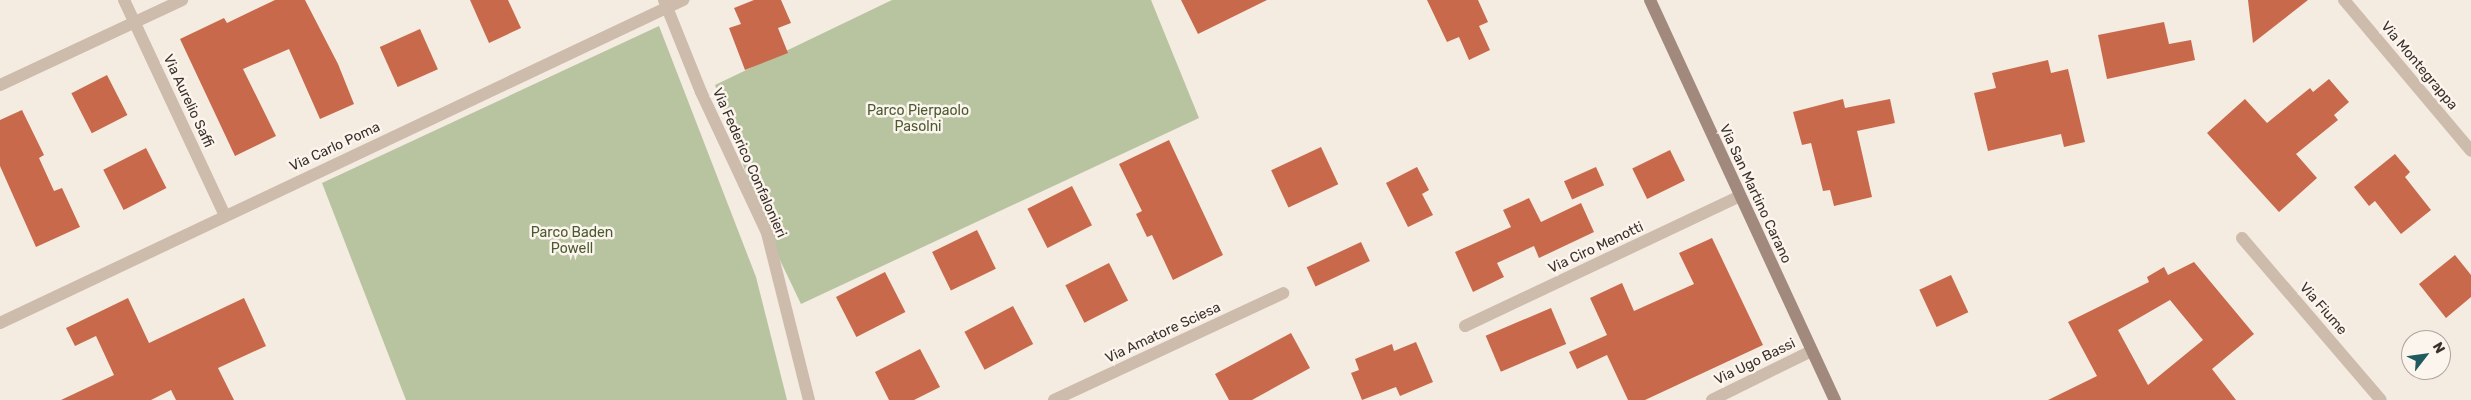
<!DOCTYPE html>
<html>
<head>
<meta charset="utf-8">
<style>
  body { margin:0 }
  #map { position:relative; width:2471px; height:400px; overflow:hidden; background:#f4ebe1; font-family:Rubik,sans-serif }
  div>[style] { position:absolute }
  .green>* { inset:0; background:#b8c4a0 }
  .building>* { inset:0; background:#c8694b; transform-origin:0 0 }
  .street>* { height:12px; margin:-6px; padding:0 6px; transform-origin:6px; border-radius:6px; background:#cdbbac }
  .secondary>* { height:12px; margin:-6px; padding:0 6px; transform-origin:6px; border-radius:6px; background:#a18a7d }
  span { translate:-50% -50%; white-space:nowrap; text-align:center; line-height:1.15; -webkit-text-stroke:5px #fbf5ee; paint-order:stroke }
  .street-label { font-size:14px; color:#3b302b }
  .park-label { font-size:14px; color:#4a5a2e }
  .north { position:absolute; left:2401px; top:330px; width:50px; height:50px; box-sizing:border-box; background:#fbf5ee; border:1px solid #aea6a0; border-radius:50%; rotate:60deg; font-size:14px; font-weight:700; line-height:20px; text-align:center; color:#3b302b }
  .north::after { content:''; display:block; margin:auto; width:18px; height:22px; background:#1f5a5e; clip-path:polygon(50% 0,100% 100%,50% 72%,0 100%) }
</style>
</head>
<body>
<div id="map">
  <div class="green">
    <i style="clip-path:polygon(892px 0,1151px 0,1199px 118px,801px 304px,767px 233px,715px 85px)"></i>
    <i style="clip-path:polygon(659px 26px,756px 277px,787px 400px,406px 400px,322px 183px)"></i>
  </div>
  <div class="building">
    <i style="clip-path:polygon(275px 0,305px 0,338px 64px,354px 104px,320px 119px,289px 49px,243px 69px,276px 136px,235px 156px,180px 39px,224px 18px,227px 23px)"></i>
    <i style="clip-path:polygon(470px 0,508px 0,521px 28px,489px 43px)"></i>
    <i style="clip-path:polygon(754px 0,781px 0,791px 23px,778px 28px,788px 53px,745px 70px,729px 28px,741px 24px,734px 8px)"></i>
    <i style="clip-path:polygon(1181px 0,1267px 0,1198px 34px)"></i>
    <i style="clip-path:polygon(1427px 0,1478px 0,1488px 22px,1479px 26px,1490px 50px,1469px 60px,1459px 37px,1447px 42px)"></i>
    <i style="clip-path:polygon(2248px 0,2308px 0,2253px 43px)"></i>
    <i style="clip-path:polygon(2164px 22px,2169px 44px,2191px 40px,2195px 60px,2107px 79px,2098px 35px)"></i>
    <i style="left:420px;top:29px;width:44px;height:44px;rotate:66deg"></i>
    <i style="clip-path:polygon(2048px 60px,2051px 73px,2068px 69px,2085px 142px,2064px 147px,2061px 134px,1988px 151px,1974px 93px,1996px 88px,1992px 73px)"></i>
    <i style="left:107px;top:75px;width:45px;height:40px;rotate:63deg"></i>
    <i style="clip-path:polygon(2329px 79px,2349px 102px,2334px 115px,2338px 120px,2296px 154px,2317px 178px,2279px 212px,2207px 133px,2245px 99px,2267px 123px,2310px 88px,2313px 92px)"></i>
    <i style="clip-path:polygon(1843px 99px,1845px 108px,1890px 99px,1895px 123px,1857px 131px,1872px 197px,1834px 206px,1830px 190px,1823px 191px,1811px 143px,1802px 145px,1793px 112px)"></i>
    <i style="clip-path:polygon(22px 110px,44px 155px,39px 158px,54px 191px,62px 188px,80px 227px,36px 247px,0 166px,0 120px)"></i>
    <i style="clip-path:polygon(1169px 140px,1223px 255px,1173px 280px,1152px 235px,1147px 237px,1136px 214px,1142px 211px,1119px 164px)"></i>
    <i style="left:1321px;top:147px;width:41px;height:55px;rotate:65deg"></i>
    <i style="left:146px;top:148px;width:45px;height:48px;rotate:63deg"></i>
    <i style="left:1670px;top:150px;width:34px;height:42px;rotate:64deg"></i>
    <i style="clip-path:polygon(2395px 154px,2410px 172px,2405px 177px,2431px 210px,2401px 234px,2375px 201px,2369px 206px,2354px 187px)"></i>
    <i style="clip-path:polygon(1417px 167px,1429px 190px,1422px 194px,1433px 215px,1408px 227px,1386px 183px)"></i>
    <i style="left:1596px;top:167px;width:20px;height:35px;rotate:66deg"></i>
    <i style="left:1072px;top:186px;width:44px;height:50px;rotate:63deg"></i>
    <i style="clip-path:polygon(1529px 198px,1541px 222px,1581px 203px,1594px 232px,1539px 258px,1534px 246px,1497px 263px,1504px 277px,1473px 292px,1455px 252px,1511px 227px,1503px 210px)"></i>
    <i style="left:977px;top:230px;width:43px;height:50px;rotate:64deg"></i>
    <i style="clip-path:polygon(1712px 238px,1763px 345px,1645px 400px,1628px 400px,1607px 355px,1577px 369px,1569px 352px,1607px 335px,1590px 298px,1622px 283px,1634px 311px,1694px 284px,1679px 253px)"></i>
    <i style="left:1361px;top:242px;width:21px;height:60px;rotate:65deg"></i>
    <i style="clip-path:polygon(2455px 255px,2471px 275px,2471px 297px,2446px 318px,2419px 284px)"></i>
    <i style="clip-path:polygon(evenodd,2194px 262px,2254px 334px,2212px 369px,2236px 400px,2048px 400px,2097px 376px,2068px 322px,2149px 282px,2147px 277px,2164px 267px,2168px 275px,2194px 262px,2170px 300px,2203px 340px,2148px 385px,2118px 330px,2170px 300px)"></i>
    <i style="left:1109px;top:263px;width:42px;height:49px;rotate:63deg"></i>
    <i style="left:885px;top:272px;width:45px;height:55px;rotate:63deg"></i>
    <i style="left:1951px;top:275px;width:41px;height:35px;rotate:65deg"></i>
    <i style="clip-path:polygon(128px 298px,149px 343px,244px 298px,266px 346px,218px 368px,234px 400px,176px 400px,171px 390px,151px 400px,61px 400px,114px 375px,96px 336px,75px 346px,66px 328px)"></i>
    <i style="left:1013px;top:306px;width:43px;height:55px;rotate:62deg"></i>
    <i style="left:1551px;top:308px;width:39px;height:71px;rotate:67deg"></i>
    <i style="clip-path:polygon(1291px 333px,1310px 368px,1252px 400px,1229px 400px,1215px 374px)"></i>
    <i style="clip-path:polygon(1416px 342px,1433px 382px,1400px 396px,1396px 387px,1362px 400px,1351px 373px,1359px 370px,1355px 359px,1392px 344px,1394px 351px)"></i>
    <i style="clip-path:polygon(920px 349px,940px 387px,914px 400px,889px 400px,875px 372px)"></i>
  </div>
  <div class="street">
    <i style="left:124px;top:0;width:238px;rotate:64.9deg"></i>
    <i style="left:664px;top:0;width:99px;rotate:68.1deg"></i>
    <i style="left:701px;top:92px;width:156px;rotate:64.9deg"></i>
    <i style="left:767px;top:233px;width:172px;rotate:75.9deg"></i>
    <i style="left:2344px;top:0;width:197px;rotate:49.9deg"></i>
    <i style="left:0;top:85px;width:201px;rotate:-25deg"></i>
    <i style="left:2242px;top:238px;width:213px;rotate:49.4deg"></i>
    <i style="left:0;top:323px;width:756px;rotate:-25.31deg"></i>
    <i style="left:1465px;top:326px;width:304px;rotate:-25.3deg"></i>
    <i style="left:1054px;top:400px;width:253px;rotate:-25deg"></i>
    <i style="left:1712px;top:400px;width:110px;rotate:-26.3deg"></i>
  </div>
  <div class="secondary">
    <i style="left:1650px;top:0;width:441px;rotate:65.2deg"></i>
  </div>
  <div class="street-label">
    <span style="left:2419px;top:66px;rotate:50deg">Via Montegrappa</span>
    <span style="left:188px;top:101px;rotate:65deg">Via Aurelio Saffi</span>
    <span style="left:335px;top:147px;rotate:-25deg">Via Carlo Poma</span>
    <span style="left:749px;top:163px;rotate:66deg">Via Federico Confalonieri</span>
    <span style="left:1755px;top:194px;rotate:65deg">Via San Martino Carano</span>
    <span style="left:1596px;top:248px;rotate:-25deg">Via Ciro Menotti</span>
    <span style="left:2323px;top:309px;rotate:49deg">Via Fiume</span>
    <span style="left:1163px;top:333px;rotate:-25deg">Via Amatore Sciesa</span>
    <span style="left:1755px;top:362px;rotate:-26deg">Via Ugo Bassi</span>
  </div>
  <div class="park-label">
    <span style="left:918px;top:119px">Parco Pierpaolo<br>Pasolni</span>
    <span style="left:572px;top:241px">Parco Baden<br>Powell</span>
  </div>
  <div class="north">N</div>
</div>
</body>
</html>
